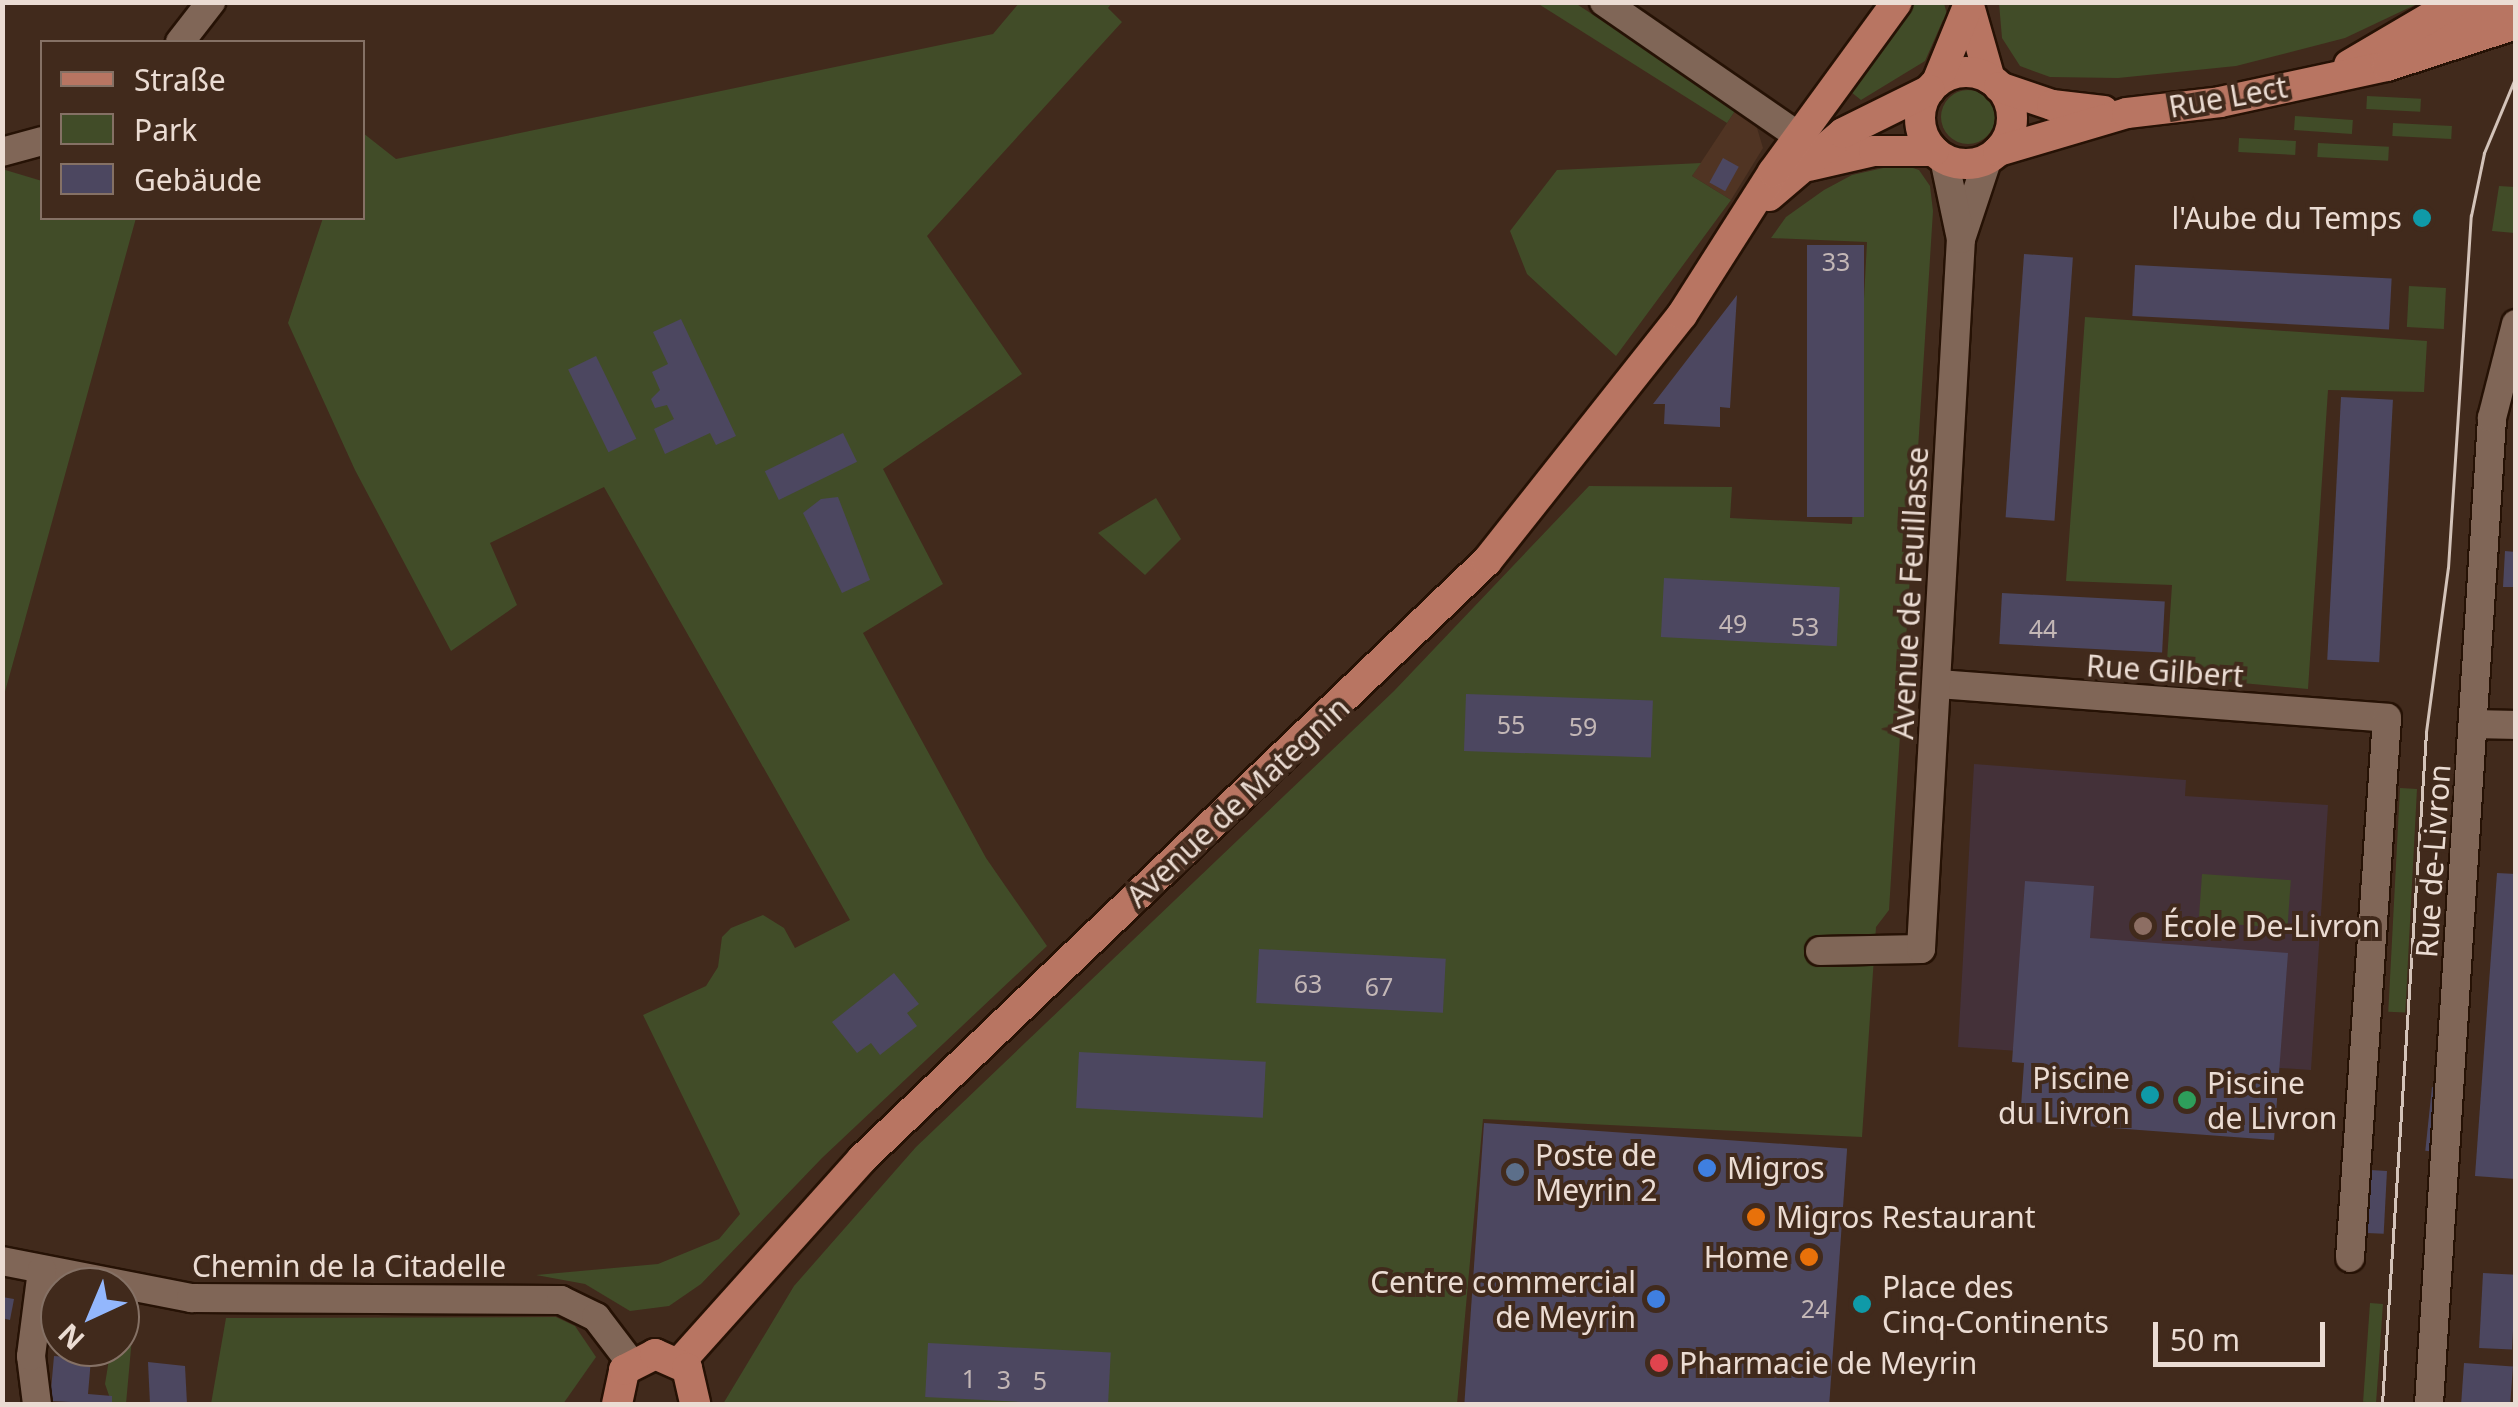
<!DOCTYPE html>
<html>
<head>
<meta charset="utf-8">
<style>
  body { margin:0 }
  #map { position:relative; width:2518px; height:1407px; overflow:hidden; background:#412a1c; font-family:"Noto Sans",sans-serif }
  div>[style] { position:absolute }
  .built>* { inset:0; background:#503423 }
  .education>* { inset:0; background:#443139 }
  .green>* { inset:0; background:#414c28; transform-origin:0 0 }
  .round { border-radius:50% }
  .building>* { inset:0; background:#4c4760; transform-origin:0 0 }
  .roads { filter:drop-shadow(2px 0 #261205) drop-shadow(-2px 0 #261205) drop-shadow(0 2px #261205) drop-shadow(0 -2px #261205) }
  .minor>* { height:28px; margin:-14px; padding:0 14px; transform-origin:14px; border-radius:14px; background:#806657 }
  .major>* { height:30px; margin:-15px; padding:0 15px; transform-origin:15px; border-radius:15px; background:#b87562 }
  .major>.ring { margin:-15px; padding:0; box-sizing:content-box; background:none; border:30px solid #b87562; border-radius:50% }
  .tram>* { height:2.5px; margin:-1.25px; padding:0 1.25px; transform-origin:1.25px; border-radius:1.25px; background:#d3c3b9 }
  .dots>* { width:28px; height:28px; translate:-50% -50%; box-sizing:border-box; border:5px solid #412a1c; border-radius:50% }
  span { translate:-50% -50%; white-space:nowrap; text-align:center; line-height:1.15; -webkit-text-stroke:8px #412a1c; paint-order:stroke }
  .number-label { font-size:25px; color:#c3b7b6 }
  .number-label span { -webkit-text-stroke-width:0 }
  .street-label { font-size:30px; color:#ebdcd3 }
  .poi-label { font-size:30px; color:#ebdcd3 }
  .right { translate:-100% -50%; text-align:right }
  .left { translate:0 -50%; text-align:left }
  .frame { position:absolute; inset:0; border:5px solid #ebdcd3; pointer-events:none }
  .legend { position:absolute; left:40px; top:40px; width:325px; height:180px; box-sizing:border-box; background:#412a1c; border:2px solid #857165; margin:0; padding:12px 18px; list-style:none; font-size:30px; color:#ebdcd3 }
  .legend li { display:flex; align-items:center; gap:20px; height:50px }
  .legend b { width:50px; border:2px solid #857165 }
  .north { position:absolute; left:40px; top:1267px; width:100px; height:100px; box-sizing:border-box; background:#412a1c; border:2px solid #857165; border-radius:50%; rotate:224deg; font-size:28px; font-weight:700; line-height:40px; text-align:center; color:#ebdcd3 }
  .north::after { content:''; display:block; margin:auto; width:35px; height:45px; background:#93b7fd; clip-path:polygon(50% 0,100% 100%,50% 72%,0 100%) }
  .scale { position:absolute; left:2153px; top:1322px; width:172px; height:45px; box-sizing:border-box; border:5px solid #ebdcd3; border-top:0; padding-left:12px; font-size:30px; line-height:35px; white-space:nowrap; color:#ebdcd3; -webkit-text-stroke:8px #412a1c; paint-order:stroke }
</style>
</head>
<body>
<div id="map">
  <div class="built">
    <i style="clip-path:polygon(1737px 108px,1757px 128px,1763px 148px,1731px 200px,1692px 176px)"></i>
  </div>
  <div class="education">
    <i style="clip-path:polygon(1974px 764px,2186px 780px,2185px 796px,2328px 805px,2311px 1070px,1958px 1047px)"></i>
  </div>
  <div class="green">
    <i style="clip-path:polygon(1019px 3px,1112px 3px,1108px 8px,1122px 22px,927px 236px,1022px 374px,883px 469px,943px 584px,863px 633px,986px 858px,1047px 946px,822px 1158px,701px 1284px,669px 1306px,630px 1311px,585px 1284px,536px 1275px,658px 1264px,719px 1239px,740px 1214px,643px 1015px,706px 986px,718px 967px,722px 937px,731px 928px,763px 915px,784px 928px,795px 948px,850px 920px,604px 487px,490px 543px,517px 605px,451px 651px,355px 470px,288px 323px,323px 218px,362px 218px,363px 133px,396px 159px,993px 34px)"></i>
    <i style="clip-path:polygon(1537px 3px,1575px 3px,1737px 108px,1727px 123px)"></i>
    <i style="clip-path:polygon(1914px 3px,1944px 3px,1949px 22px,1943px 20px,1925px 61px,1861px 100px,1851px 92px)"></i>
    <i style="clip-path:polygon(1999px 3px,1999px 2px,2419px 3px,2345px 38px,2236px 66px,2118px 78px,2050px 77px,2020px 66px,2002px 38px)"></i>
    <i class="round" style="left:1941px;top:90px;width:54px;height:54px"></i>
    <i style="left:2367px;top:96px;width:54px;height:13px;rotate:3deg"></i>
    <i style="left:2295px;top:116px;width:58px;height:14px;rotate:4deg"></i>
    <i style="left:2393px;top:123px;width:59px;height:13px;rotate:3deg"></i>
    <i style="left:2239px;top:138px;width:57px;height:14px;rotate:3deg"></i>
    <i style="left:2318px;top:143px;width:71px;height:14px;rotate:3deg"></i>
    <i style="clip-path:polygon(1701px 163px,1692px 176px,1731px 200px,1616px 356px,1527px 274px,1510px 231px,1557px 170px)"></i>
    <i style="clip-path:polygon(1901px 164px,1919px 170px,1930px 186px,1933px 211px,1889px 910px,1876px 927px,1862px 1137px,1483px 1119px,1457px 1404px,723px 1404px,794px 1286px,916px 1147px,1394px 691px,1589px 486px,1732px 487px,1730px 518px,1852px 524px,1867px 242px,1771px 238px,1786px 217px,1824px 190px,1852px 175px)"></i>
    <i style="clip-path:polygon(2px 169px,42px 181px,42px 218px,136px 218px,3px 699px)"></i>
    <i style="clip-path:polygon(2499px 186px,2515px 187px,2515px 233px,2492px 231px)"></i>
    <i style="left:2409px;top:286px;width:37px;height:41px;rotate:3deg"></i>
    <i style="clip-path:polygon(2085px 317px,2427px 341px,2424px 392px,2328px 390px,2308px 689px,2166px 676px,2172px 585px,2066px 581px)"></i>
    <i style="clip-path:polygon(1156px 498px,1181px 539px,1145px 575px,1098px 533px)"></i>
    <i style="left:2400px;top:788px;width:17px;height:224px;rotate:3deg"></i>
    <i style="left:2202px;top:874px;width:89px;height:48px;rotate:4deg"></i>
    <i style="left:2370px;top:1303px;width:13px;height:99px;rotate:4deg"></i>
    <i style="clip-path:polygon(120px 1313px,134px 1315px,126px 1404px,112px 1404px,105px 1384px,111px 1347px,120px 1347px)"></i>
    <i style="clip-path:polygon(556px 1317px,575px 1326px,596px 1357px,563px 1404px,211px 1404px,226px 1318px)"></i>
  </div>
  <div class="building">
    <i style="left:1723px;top:158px;width:18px;height:28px;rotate:29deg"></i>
    <i style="left:1807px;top:245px;width:57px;height:272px"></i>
    <i style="left:2024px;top:254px;width:49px;height:264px;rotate:4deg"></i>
    <i style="left:2135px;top:265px;width:257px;height:51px;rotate:3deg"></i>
    <i style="clip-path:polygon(1737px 295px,1730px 408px,1720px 407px,1720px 427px,1664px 424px,1665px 404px,1653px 404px)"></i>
    <i style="clip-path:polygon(681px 319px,736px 436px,716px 445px,710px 433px,665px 454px,654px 429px,674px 419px,667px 405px,655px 408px,651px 399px,660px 390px,652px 372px,668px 364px,653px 332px)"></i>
    <i style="left:596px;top:356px;width:92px;height:31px;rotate:64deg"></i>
    <i style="left:2341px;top:397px;width:52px;height:263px;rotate:3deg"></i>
    <i style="left:843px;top:433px;width:32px;height:87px;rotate:64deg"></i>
    <i style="clip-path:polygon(838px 497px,870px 580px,842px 593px,803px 513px,821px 499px)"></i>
    <i style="clip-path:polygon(2505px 551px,2516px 552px,2516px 587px,2503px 587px)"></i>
    <i style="left:1664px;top:578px;width:176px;height:59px;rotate:3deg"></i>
    <i style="left:2002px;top:593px;width:163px;height:51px;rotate:3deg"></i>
    <i style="left:1466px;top:694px;width:187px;height:57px;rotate:2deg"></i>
    <i style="clip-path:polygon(2497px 873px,2516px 874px,2516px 1179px,2475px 1176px)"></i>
    <i style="clip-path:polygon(2025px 881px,2094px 886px,2090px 938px,2288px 953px,2274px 1140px,2020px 1121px,2024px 1063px,2012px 1062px)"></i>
    <i style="left:1259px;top:949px;width:187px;height:54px;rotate:3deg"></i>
    <i style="clip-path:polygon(894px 973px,919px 1004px,907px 1013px,917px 1026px,880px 1055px,871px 1043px,857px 1053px,832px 1022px)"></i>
    <i style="left:1079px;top:1052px;width:187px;height:56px;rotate:3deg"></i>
    <i style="left:2432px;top:1087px;width:10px;height:64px;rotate:6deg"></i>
    <i style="left:1484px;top:1123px;width:364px;height:281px;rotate:4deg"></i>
    <i style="left:2370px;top:1170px;width:17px;height:63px;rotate:3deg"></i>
    <i style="left:2483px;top:1273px;width:33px;height:75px;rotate:3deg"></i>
    <i style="clip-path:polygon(2px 1297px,14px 1299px,10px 1320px,2px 1318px)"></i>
    <i style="left:928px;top:1343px;width:183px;height:54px;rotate:3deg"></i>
    <i style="clip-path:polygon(54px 1356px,91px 1359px,88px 1394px,112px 1396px,112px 1404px,50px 1401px)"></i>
    <i style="clip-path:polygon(148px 1362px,185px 1366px,187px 1404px,150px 1404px)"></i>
    <i style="left:2464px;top:1363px;width:49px;height:41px;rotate:4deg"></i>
  </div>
  <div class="roads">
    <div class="minor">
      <i style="left:1604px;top:2px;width:238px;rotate:34.6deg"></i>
      <i style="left:180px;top:42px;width:51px;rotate:-52.2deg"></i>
      <i style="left:2px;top:152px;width:41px;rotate:-15.4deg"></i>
      <i style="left:1961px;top:239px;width:85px;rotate:-71.6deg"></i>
      <i style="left:1939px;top:684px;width:449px;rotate:4.3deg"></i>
      <i style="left:2387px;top:718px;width:541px;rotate:93.92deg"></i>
      <i style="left:2475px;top:724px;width:41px;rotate:1.4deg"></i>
      <i style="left:1820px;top:951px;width:101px;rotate:-1.1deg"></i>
      <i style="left:1921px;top:949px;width:711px;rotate:-86.78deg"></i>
      <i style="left:1961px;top:239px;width:83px;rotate:-101.9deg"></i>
      <i style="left:2px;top:1261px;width:193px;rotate:11.1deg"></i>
      <i style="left:191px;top:1298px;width:370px;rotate:0.3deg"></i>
      <i style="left:561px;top:1300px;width:39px;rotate:26deg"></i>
      <i style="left:596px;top:1317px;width:58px;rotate:52.7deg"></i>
      <i style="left:37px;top:1404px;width:48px;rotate:-97.1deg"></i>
      <i style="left:31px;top:1356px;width:87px;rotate:-82.7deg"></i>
      <i style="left:2429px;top:1404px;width:988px;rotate:-86.34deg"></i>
      <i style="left:2492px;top:418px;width:97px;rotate:-75.7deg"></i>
    </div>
    <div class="major">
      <i style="left:1968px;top:2px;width:80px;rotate:74.1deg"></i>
      <i style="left:2434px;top:35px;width:83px;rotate:-23.5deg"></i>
      <i style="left:2349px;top:65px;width:124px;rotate:-30.5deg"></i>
      <i class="ring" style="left:1920px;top:72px;width:62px;height:62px"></i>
      <i style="left:1937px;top:82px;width:82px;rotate:-67.8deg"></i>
      <i style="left:1999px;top:87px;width:56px;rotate:18.8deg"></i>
      <i style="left:2052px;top:105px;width:52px;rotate:6.6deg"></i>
      <i style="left:1998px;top:151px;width:134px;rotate:-16.4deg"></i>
      <i style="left:2127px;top:113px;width:94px;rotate:-6.7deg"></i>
      <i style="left:2220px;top:102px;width:171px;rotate:-12.2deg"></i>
      <i style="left:2387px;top:66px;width:136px;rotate:-18deg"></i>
      <i style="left:1809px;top:166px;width:67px;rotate:-13deg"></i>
      <i style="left:1874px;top:151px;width:60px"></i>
      <i style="left:1769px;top:196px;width:97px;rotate:-40.4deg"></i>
      <i style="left:1843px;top:133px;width:97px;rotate:-26.3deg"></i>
      <i style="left:680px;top:1362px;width:273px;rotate:-48.1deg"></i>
      <i style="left:862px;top:1159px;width:865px;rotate:-43.74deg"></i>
      <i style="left:1487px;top:561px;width:314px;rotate:-51.6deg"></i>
      <i style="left:1682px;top:315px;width:169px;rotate:-57.5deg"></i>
      <i style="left:1773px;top:172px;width:210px;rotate:-53.9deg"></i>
      <i style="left:617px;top:1404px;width:35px;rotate:-78deg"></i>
      <i style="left:624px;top:1370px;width:35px;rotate:-27deg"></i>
      <i style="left:655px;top:1354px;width:35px;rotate:24deg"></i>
      <i style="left:687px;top:1368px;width:37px;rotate:77deg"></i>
    </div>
  </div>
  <div class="tram">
    <i style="left:2382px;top:1404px;width:673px;rotate:-86.25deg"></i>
    <i style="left:2426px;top:732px;width:165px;rotate:-82.4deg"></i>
    <i style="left:2448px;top:568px;width:353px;rotate:-86.3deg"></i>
    <i style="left:2471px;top:216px;width:64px;rotate:-78.3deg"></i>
    <i style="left:2484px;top:153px;width:83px;rotate:-67.4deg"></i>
  </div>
  <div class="dots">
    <i style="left:2422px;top:218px;background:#0f9aa8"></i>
    <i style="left:2143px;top:926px;background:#8d6e63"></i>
    <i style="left:2150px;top:1095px;background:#0f9aa8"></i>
    <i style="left:2187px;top:1100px;background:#2e9e5b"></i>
    <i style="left:1707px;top:1168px;background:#3f7fe0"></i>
    <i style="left:1515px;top:1172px;background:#5c6f8a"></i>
    <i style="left:1756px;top:1217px;background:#e8710a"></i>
    <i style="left:1809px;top:1257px;background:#e8710a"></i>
    <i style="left:1656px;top:1299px;background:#3f7fe0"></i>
    <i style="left:1862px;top:1304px;background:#0f9aa8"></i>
    <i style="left:1659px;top:1363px;background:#e0444e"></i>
  </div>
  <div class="number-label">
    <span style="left:1836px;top:261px">33</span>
    <span style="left:1733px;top:623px">49</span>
    <span style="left:1805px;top:626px">53</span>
    <span style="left:2043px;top:628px">44</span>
    <span style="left:1511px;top:724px">55</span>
    <span style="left:1583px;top:726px">59</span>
    <span style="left:1308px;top:983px">63</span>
    <span style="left:1379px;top:986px">67</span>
    <span style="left:1815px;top:1308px">24</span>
    <span style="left:969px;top:1378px">1</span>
    <span style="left:1004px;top:1379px">3</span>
    <span style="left:1040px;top:1380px">5</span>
  </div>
  <div class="street-label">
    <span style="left:2228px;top:97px;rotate:-10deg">Rue Lect</span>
    <span style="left:1910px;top:593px;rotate:-87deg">Avenue de Feuillasse</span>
    <span style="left:2165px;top:671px;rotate:4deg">Rue Gilbert</span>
    <span style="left:1238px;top:802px;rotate:-43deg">Avenue de Mategnin</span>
    <span style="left:2433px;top:861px;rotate:-86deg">Rue de-Livron</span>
    <span style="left:349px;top:1266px">Chemin de la Citadelle</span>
  </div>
  <div class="poi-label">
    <span class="right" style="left:2402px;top:218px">l'Aube du Temps</span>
    <span class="left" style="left:2163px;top:926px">École De-Livron</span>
    <span class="right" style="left:2130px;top:1095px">Piscine<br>du Livron</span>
    <span class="left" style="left:2207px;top:1100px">Piscine<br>de Livron</span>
    <span class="left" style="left:1535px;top:1172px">Poste de<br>Meyrin 2</span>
    <span class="left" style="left:1727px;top:1168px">Migros</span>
    <span class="left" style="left:1776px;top:1217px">Migros Restaurant</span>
    <span class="right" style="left:1789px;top:1257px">Home</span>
    <span class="right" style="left:1636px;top:1299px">Centre commercial<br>de Meyrin</span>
    <span class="left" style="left:1882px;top:1304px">Place des<br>Cinq-Continents</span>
    <span class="left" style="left:1679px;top:1363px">Pharmacie de Meyrin</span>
  </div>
  <div class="frame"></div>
  <ul class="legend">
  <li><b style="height:12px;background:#b87562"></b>Straße</li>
  <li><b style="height:28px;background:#414c28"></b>Park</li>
  <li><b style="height:28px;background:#4c4760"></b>Gebäude</li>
  </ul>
  <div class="north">N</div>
  <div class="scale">50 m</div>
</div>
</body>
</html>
